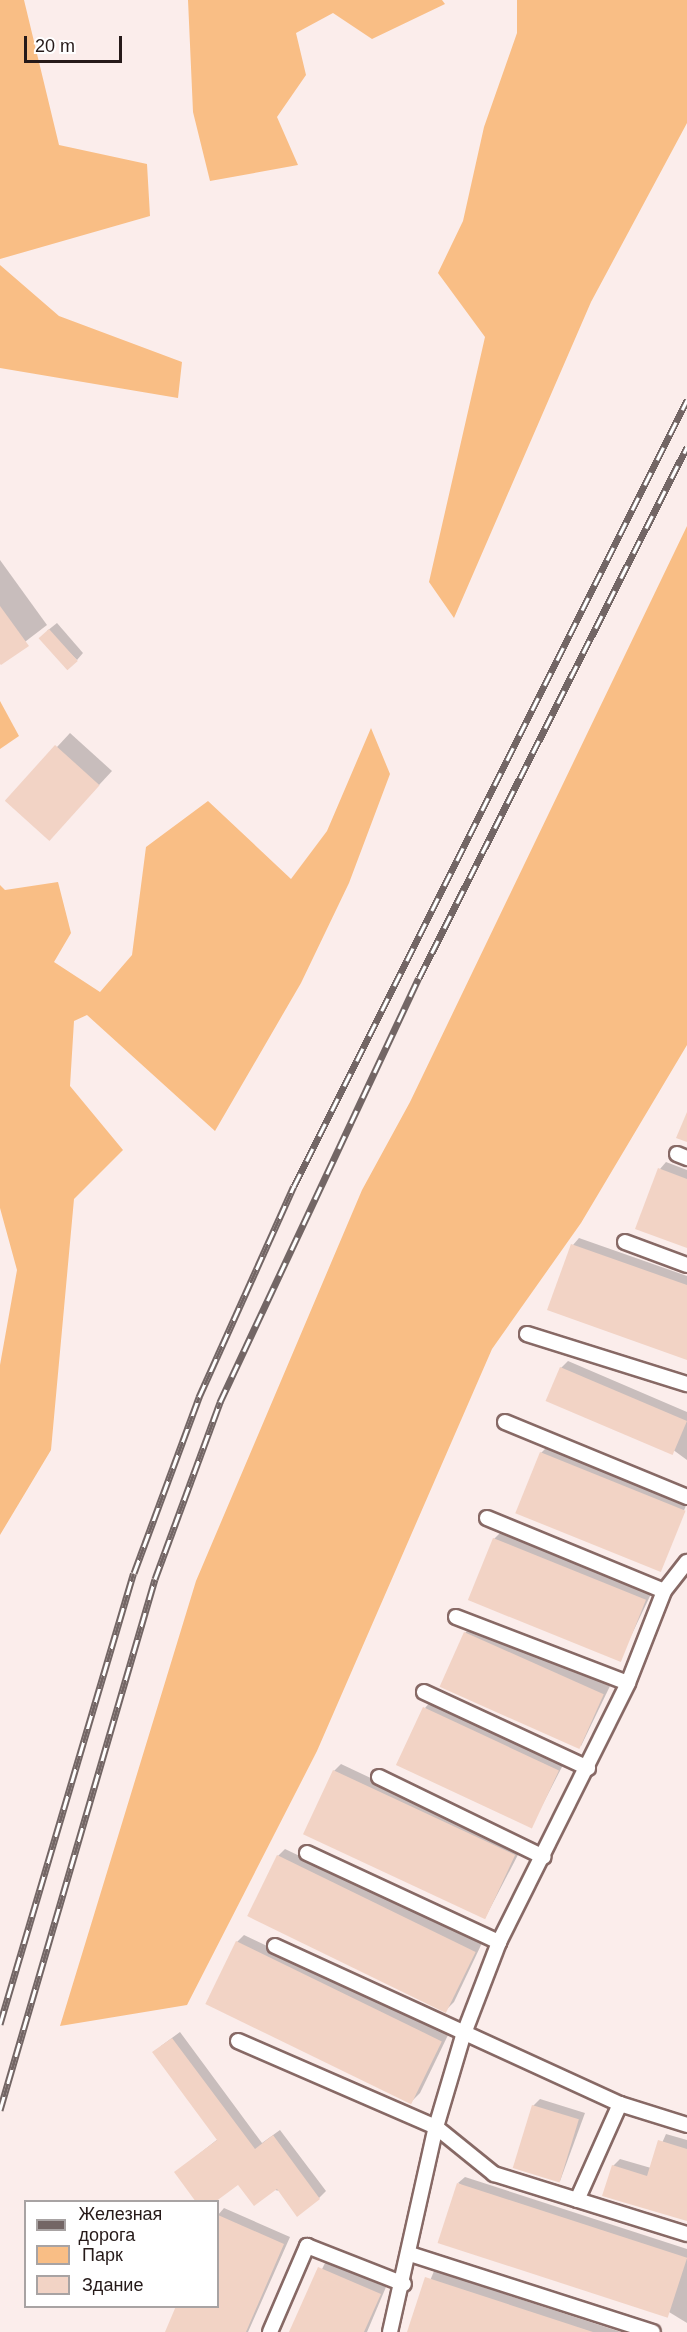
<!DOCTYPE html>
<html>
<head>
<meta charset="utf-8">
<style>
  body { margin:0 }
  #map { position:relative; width:687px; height:2332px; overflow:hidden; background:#fbedeb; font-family:Arial,sans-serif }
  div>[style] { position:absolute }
  .green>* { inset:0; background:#f9be85 }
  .shadow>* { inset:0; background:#0003 }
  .building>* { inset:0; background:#f2d3c5; transform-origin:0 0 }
  .roads { filter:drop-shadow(2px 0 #876965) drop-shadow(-2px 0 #876965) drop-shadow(0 2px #876965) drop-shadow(0 -2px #876965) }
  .service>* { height:14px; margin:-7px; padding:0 7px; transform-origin:7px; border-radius:7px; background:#fff }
  .rail>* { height:7px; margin-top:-3.5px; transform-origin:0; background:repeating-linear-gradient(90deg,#fff 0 14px,#736665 0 28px); box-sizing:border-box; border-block:2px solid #736665 }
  span { translate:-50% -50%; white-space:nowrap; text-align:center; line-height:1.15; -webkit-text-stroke:6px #fff; paint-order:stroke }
  .legend { position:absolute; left:24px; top:2200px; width:195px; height:108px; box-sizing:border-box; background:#fff; border:2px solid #a8a3a3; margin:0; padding:8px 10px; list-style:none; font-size:18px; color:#261a19 }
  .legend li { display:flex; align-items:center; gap:12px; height:30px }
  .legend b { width:30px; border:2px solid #a8a3a3 }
  .scale { position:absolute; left:24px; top:36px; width:98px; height:27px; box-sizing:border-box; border:3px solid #261a19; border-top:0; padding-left:8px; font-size:18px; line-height:21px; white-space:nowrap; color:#261a19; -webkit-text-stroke:4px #fff; paint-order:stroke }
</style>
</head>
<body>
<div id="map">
  <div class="green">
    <i style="clip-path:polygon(0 0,24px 0,59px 145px,147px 164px,150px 216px,0 259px)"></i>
    <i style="clip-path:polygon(188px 0,442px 0,445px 4px,372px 39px,333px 13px,296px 33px,306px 75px,277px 117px,298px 165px,210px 181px,193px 112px)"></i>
    <i style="clip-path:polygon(517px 0,687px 0,687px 123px,591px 302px,454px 618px,429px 582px,485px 337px,438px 273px,463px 221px,484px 127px,517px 33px)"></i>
    <i style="clip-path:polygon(0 265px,59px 316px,182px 362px,178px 398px,0 368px)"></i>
    <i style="clip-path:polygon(687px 526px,687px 1045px,581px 1223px,492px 1349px,317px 1751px,187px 2005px,60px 2026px,196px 1581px,362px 1190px,410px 1102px)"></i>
    <i style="clip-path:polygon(0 701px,19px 736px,0 749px)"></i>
    <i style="clip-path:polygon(371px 728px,390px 774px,349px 883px,301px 983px,215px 1131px,87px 1015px,74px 1021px,70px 1086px,123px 1150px,74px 1199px,51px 1450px,0 1535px,0 1365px,17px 1270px,0 1208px,0 885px,5px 890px,58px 882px,71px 933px,54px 962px,100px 992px,132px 955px,146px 847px,208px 801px,291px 879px,327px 831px)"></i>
  </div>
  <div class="shadow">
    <i style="clip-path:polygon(0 560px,47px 625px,0 661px)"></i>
    <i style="clip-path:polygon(57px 623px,83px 653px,77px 660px,47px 631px)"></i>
    <i style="clip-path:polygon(70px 733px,112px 771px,62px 825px,7px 801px)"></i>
    <i style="clip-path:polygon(666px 1162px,687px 1170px,687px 1247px,660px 1169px)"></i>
    <i style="clip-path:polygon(579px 1238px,687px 1276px,687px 1358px,573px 1245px)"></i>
    <i style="clip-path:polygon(568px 1361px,687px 1412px,687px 1460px,561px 1368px)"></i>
    <i style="clip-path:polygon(548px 1446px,687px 1503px,660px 1570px,541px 1453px)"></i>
    <i style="clip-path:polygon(501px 1532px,651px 1594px,619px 1661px,494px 1539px)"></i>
    <i style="clip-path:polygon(472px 1626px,610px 1686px,581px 1746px,465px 1633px)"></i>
    <i style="clip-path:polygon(431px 1701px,564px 1763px,532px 1825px,425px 1708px)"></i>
    <i style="clip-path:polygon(341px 1764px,521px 1849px,485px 1918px,334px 1771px)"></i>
    <i style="clip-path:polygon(285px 1849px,482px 1943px,454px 2002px,447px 2009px,278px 1856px)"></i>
    <i style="clip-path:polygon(244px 1935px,449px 2033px,420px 2093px,413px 2100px,237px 1942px)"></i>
    <i style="clip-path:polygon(180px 2032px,262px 2143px,280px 2130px,326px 2191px,319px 2198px,176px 2172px,218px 2139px,161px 2046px)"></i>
    <i style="clip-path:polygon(540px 2099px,585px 2113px,560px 2181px,533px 2106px)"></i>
    <i style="clip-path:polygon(666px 2134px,687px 2140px,687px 2220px,613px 2166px,620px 2159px,651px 2168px)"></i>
    <i style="clip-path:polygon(465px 2177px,687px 2249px,687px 2323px,458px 2183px)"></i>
    <i style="clip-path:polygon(224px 2208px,290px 2237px,248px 2332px,166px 2332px,218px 2306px,218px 2215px)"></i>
    <i style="clip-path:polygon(326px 2261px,386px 2287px,367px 2332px,291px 2332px)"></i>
    <i style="clip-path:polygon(434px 2271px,621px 2332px,409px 2332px)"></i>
  </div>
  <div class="building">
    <i style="clip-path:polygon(0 606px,29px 646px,1px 665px,0 664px)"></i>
    <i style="left:49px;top:629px;width:43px;height:14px;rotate:48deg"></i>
    <i style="left:55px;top:745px;width:60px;height:75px;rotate:42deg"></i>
    <i style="clip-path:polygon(687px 1112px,687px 1142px,676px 1138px)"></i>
    <i style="clip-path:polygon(658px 1168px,687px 1179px,687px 1248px,635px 1229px)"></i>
    <i style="clip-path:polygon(571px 1244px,687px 1285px,687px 1360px,547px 1310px)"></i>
    <i style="left:560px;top:1367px;width:138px;height:37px;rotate:23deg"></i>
    <i style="left:540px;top:1452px;width:157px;height:66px;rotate:22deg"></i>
    <i style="left:493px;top:1538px;width:165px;height:67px;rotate:22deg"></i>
    <i style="left:464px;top:1632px;width:153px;height:60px;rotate:24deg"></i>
    <i style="left:423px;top:1707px;width:150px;height:64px;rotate:25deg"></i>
    <i style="left:333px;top:1770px;width:201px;height:71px;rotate:25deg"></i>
    <i style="left:277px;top:1855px;width:221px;height:68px;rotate:26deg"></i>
    <i style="left:236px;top:1941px;width:229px;height:70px;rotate:26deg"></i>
    <i style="clip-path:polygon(172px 2038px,255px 2149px,273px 2135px,320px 2199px,297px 2217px,277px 2189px,254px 2206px,238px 2185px,215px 2202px,196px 2202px,174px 2172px,217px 2140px,152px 2052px)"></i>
    <i style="left:532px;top:2105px;width:49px;height:66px;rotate:17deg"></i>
    <i style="clip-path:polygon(658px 2140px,687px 2149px,687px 2221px,602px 2196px,612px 2165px,647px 2176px)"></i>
    <i style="left:457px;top:2183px;width:242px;height:63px;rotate:18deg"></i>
    <i style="clip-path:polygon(218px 2215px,284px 2244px,246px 2332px,165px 2332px,176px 2306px,218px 2306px)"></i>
    <i style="clip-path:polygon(318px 2267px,381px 2294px,364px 2332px,289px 2332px)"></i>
    <i style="clip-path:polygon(425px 2277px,593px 2332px,407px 2332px)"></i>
  </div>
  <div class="roads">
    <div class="service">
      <i style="left:677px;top:1154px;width:11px;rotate:22deg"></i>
      <i style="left:625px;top:1242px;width:66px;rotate:20.4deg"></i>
      <i style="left:527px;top:1334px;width:168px;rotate:17.4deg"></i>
      <i style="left:505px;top:1422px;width:197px;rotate:22.4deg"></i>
      <i style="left:487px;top:1518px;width:191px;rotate:22.4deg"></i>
      <i style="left:456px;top:1617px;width:184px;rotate:21deg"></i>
      <i style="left:424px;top:1692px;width:181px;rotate:24.9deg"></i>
      <i style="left:379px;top:1777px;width:183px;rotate:25.9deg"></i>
      <i style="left:307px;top:1853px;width:212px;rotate:24.9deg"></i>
      <i style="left:275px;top:1946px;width:379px;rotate:24.6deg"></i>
      <i style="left:620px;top:2104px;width:105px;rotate:114.1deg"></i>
      <i style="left:238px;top:2041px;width:216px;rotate:23.5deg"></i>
      <i style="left:436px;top:2127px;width:75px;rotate:39deg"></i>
      <i style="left:494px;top:2174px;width:202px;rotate:17.3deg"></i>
      <i style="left:620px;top:2104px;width:70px;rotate:17.4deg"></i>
      <i style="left:410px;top:2254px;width:255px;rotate:17.8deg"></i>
      <i style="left:270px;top:2332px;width:94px;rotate:-66.7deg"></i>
      <i style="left:307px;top:2246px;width:104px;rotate:21.4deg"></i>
      <i style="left:390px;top:2332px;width:210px;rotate:-77.4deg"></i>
      <i style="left:436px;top:2127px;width:95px;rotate:-73.5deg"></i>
      <i style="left:463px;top:2036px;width:101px;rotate:-69deg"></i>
      <i style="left:499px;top:1942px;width:289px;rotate:-63.5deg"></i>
      <i style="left:628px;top:1683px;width:99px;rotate:-68.6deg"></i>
      <i style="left:664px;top:1591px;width:37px;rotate:-52deg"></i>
    </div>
  </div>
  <div class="rail">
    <i style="left:0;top:2024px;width:470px;rotate:-73.5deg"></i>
    <i style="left:134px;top:1573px;width:188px;rotate:-69.7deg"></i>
    <i style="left:199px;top:1397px;width:231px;rotate:-65.8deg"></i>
    <i style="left:294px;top:1186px;width:879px;rotate:-63.43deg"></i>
    <i style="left:0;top:2110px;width:553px;rotate:-73.73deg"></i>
    <i style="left:155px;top:1579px;width:189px;rotate:-69.8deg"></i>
    <i style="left:220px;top:1402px;width:468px;rotate:-64.9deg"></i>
    <i style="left:419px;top:978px;width:595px;rotate:-63.22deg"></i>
  </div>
  <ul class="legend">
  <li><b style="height:8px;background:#736665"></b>Железная дорога</li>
  <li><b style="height:16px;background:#f9be85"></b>Парк</li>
  <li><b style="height:16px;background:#f2d3c5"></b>Здание</li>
  </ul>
  <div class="scale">20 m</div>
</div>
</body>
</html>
